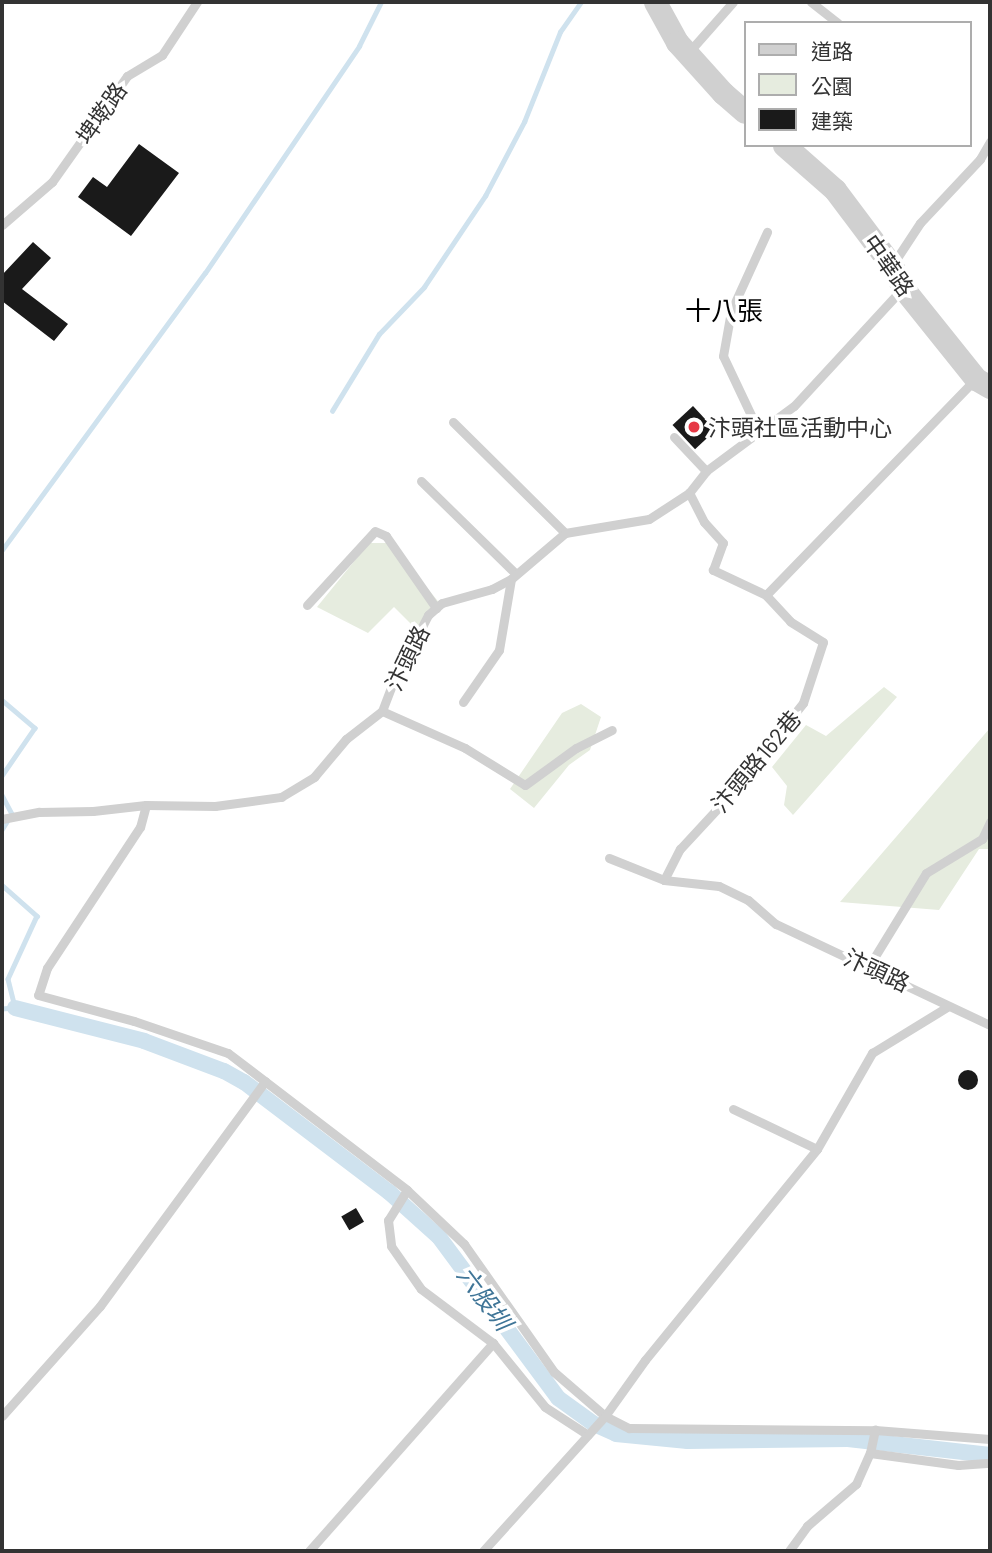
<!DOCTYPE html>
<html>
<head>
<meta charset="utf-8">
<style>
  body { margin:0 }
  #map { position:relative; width:992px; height:1553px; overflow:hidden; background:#fff; font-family:Barlow,"Noto Sans TC",sans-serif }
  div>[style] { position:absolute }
  .green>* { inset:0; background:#e6ecdf }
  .stream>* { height:4.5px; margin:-2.25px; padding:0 2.25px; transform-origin:2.25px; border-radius:2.25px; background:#cfe2ee }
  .canal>* { height:16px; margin:-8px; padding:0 8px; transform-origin:8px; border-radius:8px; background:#cfe2ee }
  .building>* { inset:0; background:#1a1a1a; transform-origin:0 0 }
  .round { border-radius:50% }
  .service>* { height:9px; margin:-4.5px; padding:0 4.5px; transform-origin:4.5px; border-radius:4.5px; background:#d0d0d0 }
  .tertiary>* { height:23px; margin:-11.5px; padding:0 11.5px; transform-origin:11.5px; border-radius:11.5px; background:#d0d0d0 }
  .dots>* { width:19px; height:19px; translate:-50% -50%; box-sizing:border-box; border:4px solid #fff; border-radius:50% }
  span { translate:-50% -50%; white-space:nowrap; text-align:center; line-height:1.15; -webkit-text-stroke:7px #fff; paint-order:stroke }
  .street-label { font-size:23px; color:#333 }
  .poi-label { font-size:23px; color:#333 }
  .left { translate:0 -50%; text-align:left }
  .water-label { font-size:24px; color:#3f7597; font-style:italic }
  .quarter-label { font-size:26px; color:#000 }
  .frame { position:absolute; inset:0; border:4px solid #333; pointer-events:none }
  .legend { position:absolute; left:744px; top:21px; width:228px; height:126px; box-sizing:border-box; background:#fff; border:2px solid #adadad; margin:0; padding:9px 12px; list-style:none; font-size:21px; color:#333 }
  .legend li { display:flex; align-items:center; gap:14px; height:35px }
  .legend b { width:35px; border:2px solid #adadad }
</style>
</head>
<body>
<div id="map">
  <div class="green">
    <i style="clip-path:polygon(369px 543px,391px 543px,441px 605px,421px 634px,394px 607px,368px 633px,317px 607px)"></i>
    <i style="clip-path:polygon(884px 687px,897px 697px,793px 815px,784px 805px,787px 786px,772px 767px,806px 725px,826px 736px)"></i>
    <i style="clip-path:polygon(581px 704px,601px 717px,590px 750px,569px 765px,534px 808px,510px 789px,562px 713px)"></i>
    <i style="clip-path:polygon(990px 728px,990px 849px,979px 849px,939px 910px,840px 902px)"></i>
  </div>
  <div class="stream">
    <i style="left:332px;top:411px;width:90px;rotate:-58.6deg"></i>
    <i style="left:379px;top:334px;width:65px;rotate:-46.2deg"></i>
    <i style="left:424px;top:287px;width:110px;rotate:-56.2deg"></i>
    <i style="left:485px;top:196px;width:84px;rotate:-62.2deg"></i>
    <i style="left:524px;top:122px;width:97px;rotate:-68.2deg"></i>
    <i style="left:560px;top:32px;width:37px;rotate:-55deg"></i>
    <i style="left:2px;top:550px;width:343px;rotate:-53.8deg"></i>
    <i style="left:205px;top:273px;width:274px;rotate:-55.8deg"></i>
    <i style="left:359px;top:46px;width:49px;rotate:-63.4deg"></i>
    <i style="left:2px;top:700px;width:43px;rotate:40.3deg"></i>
    <i style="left:35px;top:728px;width:58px;rotate:124.5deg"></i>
    <i style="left:2px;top:795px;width:21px;rotate:62deg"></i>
    <i style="left:12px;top:814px;width:19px;rotate:122deg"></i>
    <i style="left:2px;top:885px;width:47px;rotate:41.5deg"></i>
    <i style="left:37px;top:916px;width:69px;rotate:114.7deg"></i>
    <i style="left:8px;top:979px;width:30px;rotate:76deg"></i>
    <i style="left:15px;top:1008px;width:13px;rotate:176deg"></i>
  </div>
  <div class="canal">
    <i style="left:15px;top:1008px;width:133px;rotate:14.3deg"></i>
    <i style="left:144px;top:1041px;width:85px;rotate:20.6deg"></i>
    <i style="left:224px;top:1071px;width:23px;rotate:29deg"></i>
    <i style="left:244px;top:1082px;width:182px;rotate:37.2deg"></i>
    <i style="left:389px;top:1192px;width:67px;rotate:42deg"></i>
    <i style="left:439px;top:1237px;width:200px;rotate:53.5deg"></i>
    <i style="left:558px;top:1398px;width:44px;rotate:35.8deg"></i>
    <i style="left:594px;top:1424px;width:24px;rotate:24deg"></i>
    <i style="left:616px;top:1434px;width:72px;rotate:5.6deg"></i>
    <i style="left:688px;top:1441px;width:160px;rotate:-0.7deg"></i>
    <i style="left:848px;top:1439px;width:143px;rotate:6.4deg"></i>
  </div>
  <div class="building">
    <i style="clip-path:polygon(139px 144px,179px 173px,131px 236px,78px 197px,93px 177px,107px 187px)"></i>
    <i style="clip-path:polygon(33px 242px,51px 258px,22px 289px,68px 324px,54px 341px,2px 301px,2px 275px)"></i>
    <i style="left:693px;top:406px;width:33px;height:28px;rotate:47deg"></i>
    <i class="round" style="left:958px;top:1070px;width:20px;height:20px"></i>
    <i style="left:356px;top:1208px;width:16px;height:17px;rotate:60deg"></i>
  </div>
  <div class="service">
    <i style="left:811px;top:2px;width:34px;rotate:38deg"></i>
    <i style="left:688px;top:53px;width:68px;rotate:-48.6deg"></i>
    <i style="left:2px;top:225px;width:66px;rotate:-40.7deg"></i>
    <i style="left:52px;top:182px;width:130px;rotate:-54.7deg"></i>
    <i style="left:127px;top:76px;width:41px;rotate:-31deg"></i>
    <i style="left:162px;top:55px;width:64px;rotate:-56.6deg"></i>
    <i style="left:893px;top:264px;width:49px;rotate:-56.6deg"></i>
    <i style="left:920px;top:223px;width:88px;rotate:-46.8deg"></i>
    <i style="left:980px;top:159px;width:20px;rotate:-60deg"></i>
    <i style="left:453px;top:422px;width:158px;rotate:44.7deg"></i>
    <i style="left:759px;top:432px;width:84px;rotate:-115.3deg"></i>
    <i style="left:723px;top:356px;width:46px;rotate:-79.9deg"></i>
    <i style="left:731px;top:311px;width:87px;rotate:-65.5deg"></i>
    <i style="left:674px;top:437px;width:47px;rotate:46.7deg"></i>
    <i style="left:421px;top:481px;width:133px;rotate:44.4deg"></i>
    <i style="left:766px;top:595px;width:299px;rotate:-45.9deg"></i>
    <i style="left:307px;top:605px;width:100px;rotate:-47.4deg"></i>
    <i style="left:375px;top:531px;width:12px;rotate:24deg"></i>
    <i style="left:386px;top:536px;width:88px;rotate:55.2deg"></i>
    <i style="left:463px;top:702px;width:63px;rotate:-55.3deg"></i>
    <i style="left:499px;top:650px;width:72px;rotate:-80.4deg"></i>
    <i style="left:382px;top:711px;width:91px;rotate:24deg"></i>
    <i style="left:465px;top:748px;width:70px;rotate:31.7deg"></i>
    <i style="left:525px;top:785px;width:63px;rotate:-36deg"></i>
    <i style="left:576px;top:748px;width:40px;rotate:-26.6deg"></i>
    <i style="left:146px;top:805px;width:23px;rotate:105deg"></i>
    <i style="left:140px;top:827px;width:169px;rotate:123.4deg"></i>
    <i style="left:47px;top:968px;width:28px;rotate:108deg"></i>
    <i style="left:38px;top:995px;width:99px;rotate:15.2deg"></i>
    <i style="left:134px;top:1021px;width:99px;rotate:18.8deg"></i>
    <i style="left:228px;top:1053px;width:225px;rotate:37.4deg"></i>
    <i style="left:407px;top:1190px;width:79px;rotate:43.5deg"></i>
    <i style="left:464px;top:1244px;width:156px;rotate:54.9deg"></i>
    <i style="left:554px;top:1372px;width:67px;rotate:40.8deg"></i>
    <i style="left:605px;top:1416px;width:27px;rotate:27deg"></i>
    <i style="left:629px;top:1428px;width:246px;rotate:0.5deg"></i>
    <i style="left:875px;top:1430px;width:115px;rotate:4.5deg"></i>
    <i style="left:2px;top:819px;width:38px;rotate:-11deg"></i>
    <i style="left:39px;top:812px;width:54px;rotate:-1.1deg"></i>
    <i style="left:93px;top:811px;width:53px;rotate:-6.5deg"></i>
    <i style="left:146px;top:805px;width:69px;rotate:0.8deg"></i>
    <i style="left:215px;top:806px;width:67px;rotate:-7.8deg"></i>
    <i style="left:281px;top:797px;width:39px;rotate:-31deg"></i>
    <i style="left:314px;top:777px;width:50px;rotate:-49.9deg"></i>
    <i style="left:346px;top:739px;width:46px;rotate:-37.9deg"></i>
    <i style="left:382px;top:711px;width:26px;rotate:-69deg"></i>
    <i style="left:391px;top:687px;width:81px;rotate:-62.8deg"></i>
    <i style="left:428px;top:615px;width:18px;rotate:-41deg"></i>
    <i style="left:442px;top:603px;width:52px;rotate:-15.6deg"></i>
    <i style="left:492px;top:589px;width:21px;rotate:-28deg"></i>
    <i style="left:511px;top:579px;width:71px;rotate:-40.4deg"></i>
    <i style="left:565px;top:533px;width:85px;rotate:-9.5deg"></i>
    <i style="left:649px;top:519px;width:48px;rotate:-33deg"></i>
    <i style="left:689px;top:493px;width:28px;rotate:-52deg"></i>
    <i style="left:706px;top:471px;width:109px;rotate:-36.5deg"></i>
    <i style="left:794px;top:406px;width:159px;rotate:-47.3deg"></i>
    <i style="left:609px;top:858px;width:59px;rotate:21.8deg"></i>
    <i style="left:664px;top:880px;width:55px;rotate:6.2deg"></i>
    <i style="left:719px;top:886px;width:32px;rotate:26deg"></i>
    <i style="left:748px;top:900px;width:37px;rotate:41deg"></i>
    <i style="left:776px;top:924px;width:237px;rotate:25.3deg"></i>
    <i style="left:664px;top:880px;width:35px;rotate:-63deg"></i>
    <i style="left:680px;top:849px;width:72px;rotate:-47.2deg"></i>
    <i style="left:729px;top:796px;width:119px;rotate:-51.5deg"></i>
    <i style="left:803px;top:703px;width:64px;rotate:-71.8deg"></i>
    <i style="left:823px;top:642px;width:39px;rotate:-148deg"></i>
    <i style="left:790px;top:621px;width:35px;rotate:-133deg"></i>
    <i style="left:766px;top:595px;width:59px;rotate:-154.7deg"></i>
    <i style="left:713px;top:570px;width:29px;rotate:-70deg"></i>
    <i style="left:723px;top:543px;width:28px;rotate:-132deg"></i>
    <i style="left:704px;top:522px;width:33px;rotate:-117deg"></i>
    <i style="left:869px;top:966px;width:109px;rotate:-58.5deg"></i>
    <i style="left:926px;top:873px;width:66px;rotate:-31.3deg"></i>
    <i style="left:982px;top:839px;width:19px;rotate:-65deg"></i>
    <i style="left:733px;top:1109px;width:93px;rotate:25.5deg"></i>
    <i style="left:407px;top:1190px;width:36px;rotate:122deg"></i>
    <i style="left:388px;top:1220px;width:26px;rotate:83deg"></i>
    <i style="left:391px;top:1246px;width:52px;rotate:55.1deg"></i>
    <i style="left:421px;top:1289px;width:90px;rotate:36.9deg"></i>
    <i style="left:493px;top:1343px;width:82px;rotate:50.9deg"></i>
    <i style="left:545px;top:1407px;width:51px;rotate:33.1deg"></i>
    <i style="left:2px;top:1416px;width:147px;rotate:-48.3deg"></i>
    <i style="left:100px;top:1306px;width:279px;rotate:-53.7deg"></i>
    <i style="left:870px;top:1453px;width:89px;rotate:7.8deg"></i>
    <i style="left:958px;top:1465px;width:32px;rotate:-4deg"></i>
    <i style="left:309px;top:1551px;width:278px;rotate:-48.5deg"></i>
    <i style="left:483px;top:1551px;width:182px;rotate:-47.9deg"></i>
    <i style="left:605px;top:1416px;width:69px;rotate:-54.5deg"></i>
    <i style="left:645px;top:1360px;width:272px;rotate:-50.8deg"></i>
    <i style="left:817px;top:1149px;width:111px;rotate:-60.2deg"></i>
    <i style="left:872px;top:1053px;width:88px;rotate:-31.5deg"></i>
    <i style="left:789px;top:1551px;width:31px;rotate:-54deg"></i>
    <i style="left:807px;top:1526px;width:65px;rotate:-40.6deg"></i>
    <i style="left:856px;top:1484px;width:34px;rotate:-66deg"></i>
    <i style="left:870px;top:1453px;width:24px;rotate:-78deg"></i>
  </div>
  <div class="tertiary">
    <i style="left:655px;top:2px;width:46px;rotate:61.2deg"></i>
    <i style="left:677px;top:42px;width:69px;rotate:48deg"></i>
    <i style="left:723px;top:93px;width:29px;rotate:41deg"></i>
    <i style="left:784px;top:145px;width:68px;rotate:41.4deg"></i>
    <i style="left:835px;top:190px;width:95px;rotate:53.1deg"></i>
    <i style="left:892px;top:266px;width:25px;rotate:63deg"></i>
    <i style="left:903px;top:288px;width:117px;rotate:51.3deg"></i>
    <i style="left:976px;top:379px;width:16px;rotate:30deg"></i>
  </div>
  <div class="dots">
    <i style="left:694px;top:427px;background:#e63946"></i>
  </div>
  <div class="street-label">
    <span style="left:101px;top:113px;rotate:-55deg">埤墘路</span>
    <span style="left:889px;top:265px;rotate:55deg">中華路</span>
    <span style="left:407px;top:658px;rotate:-64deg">汴頭路</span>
    <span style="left:756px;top:761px;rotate:-50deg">汴頭路162巷</span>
    <span style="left:877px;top:970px;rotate:25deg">汴頭路</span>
  </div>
  <div class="poi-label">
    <span class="left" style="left:708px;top:427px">汴頭社區活動中心</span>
  </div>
  <div class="water-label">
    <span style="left:485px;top:1298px;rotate:53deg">六股圳</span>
  </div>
  <div class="quarter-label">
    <span style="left:724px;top:310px">十八張</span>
  </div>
  <div class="frame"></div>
  <ul class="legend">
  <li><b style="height:9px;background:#d0d0d0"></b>道路</li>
  <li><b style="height:19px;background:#e6ecdf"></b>公園</li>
  <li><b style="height:19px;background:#1a1a1a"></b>建築</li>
  </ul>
</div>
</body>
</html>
